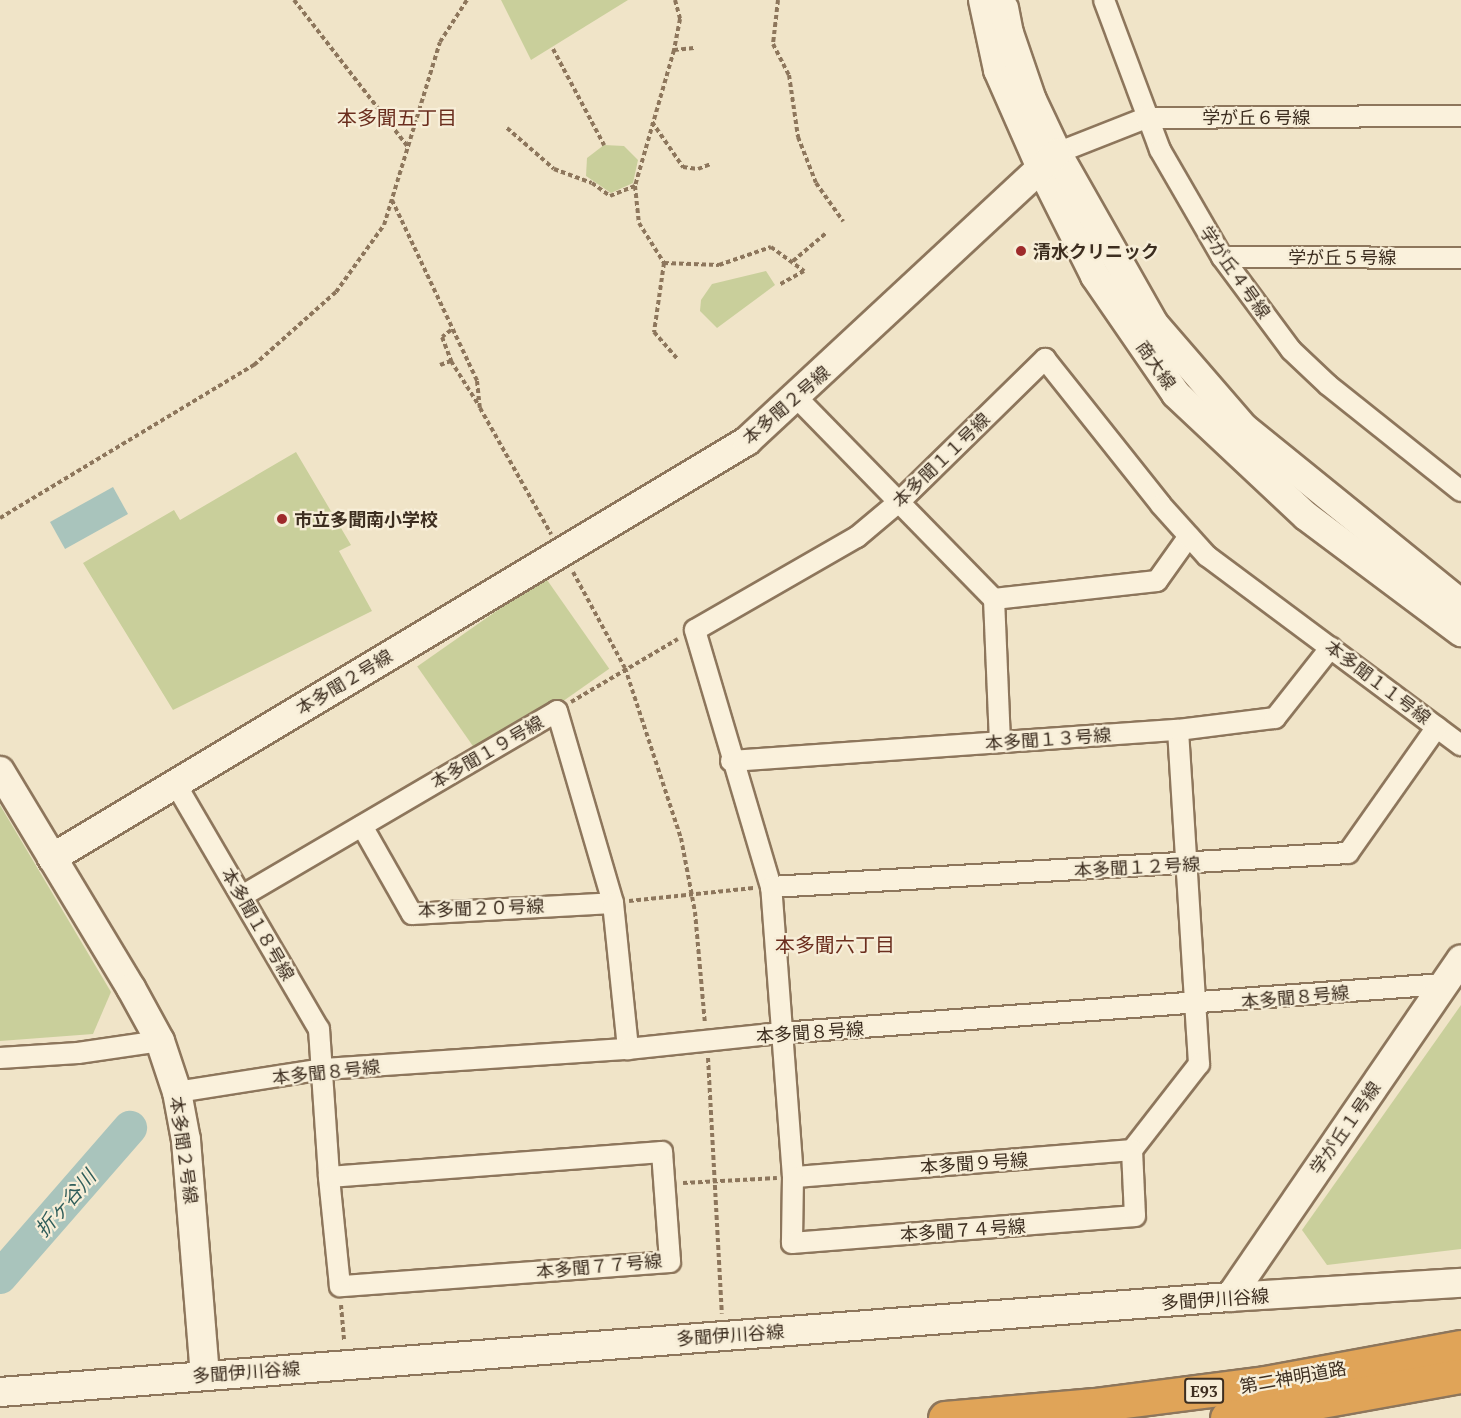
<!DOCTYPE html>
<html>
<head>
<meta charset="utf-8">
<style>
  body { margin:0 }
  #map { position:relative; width:1461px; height:1418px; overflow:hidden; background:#f0e4c8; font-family:"PT Serif","Noto Sans JP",serif }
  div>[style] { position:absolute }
  .green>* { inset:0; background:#c9cf9b; transform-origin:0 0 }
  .water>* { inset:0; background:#a9c4bc; transform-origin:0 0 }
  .river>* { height:34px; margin:-17px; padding:0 17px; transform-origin:17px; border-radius:17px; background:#a9c4bc }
  .path>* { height:4px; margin-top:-2px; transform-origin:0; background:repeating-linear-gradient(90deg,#8d765c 0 4.5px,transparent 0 7.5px) }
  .roads { filter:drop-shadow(2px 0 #8d765c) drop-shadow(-2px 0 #8d765c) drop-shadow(0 2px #8d765c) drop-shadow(0 -2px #8d765c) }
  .street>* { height:20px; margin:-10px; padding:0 10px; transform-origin:10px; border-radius:10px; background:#faf1dc }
  .secondary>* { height:28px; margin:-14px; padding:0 14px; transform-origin:14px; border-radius:14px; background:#faf1dc }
  .highway>* { height:33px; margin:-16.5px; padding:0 16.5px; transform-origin:16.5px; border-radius:16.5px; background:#e0a458 }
  .dots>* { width:16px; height:16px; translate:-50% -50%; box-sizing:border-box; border:3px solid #f7eed8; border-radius:50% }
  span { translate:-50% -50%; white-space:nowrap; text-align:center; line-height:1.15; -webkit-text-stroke:4.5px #f7eed8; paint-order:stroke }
  .shield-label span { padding:2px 4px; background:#f7eed8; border:2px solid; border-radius:4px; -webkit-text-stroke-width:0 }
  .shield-label { font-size:16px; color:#3d2e20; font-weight:700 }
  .street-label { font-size:18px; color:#3d2e20 }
  .poi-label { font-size:18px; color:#3d2e20; font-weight:700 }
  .left { translate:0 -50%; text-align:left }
  .neighbourhood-label { font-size:20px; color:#6b2e1e }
  .water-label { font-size:20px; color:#2f5d5a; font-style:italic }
</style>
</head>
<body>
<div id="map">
  <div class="green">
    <i style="clip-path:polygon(501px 0,628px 0,531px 60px)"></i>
    <i style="clip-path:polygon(604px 145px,624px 146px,638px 160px,633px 183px,611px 193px,586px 176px,587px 158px)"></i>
    <i style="clip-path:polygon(766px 271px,775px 285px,717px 328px,700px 311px,701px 300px,712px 284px)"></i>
    <i style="clip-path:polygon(296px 452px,351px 545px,339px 551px,372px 611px,173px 710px,83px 563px,174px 510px,180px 520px)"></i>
    <i style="left:545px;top:577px;width:112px;height:156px;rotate:55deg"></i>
    <i style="clip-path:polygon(0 805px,111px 992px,93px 1034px,0 1041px)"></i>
    <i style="clip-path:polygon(1461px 1005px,1461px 1249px,1327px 1265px,1302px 1230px)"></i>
  </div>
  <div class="water">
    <i style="left:113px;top:487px;width:31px;height:72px;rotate:61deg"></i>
  </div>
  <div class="river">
    <i style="left:0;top:1277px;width:198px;rotate:-48.9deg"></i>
  </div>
  <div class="path">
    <i style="left:294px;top:0;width:187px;rotate:52.2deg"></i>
    <i style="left:675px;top:0;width:20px;rotate:75deg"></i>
    <i style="left:680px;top:19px;width:32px;rotate:101deg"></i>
    <i style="left:674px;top:50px;width:141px;rotate:106deg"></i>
    <i style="left:635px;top:186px;width:37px;rotate:84deg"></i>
    <i style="left:639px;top:223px;width:47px;rotate:58deg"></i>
    <i style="left:664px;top:263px;width:70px;rotate:98.2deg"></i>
    <i style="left:654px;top:332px;width:37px;rotate:49deg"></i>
    <i style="left:778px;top:0;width:44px;rotate:96.5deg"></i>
    <i style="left:773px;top:44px;width:35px;rotate:63deg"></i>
    <i style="left:789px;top:75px;width:63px;rotate:81.7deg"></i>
    <i style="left:798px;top:137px;width:49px;rotate:68.6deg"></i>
    <i style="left:816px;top:183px;width:47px;rotate:54.6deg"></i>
    <i style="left:553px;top:49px;width:109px;rotate:62deg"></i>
    <i style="left:674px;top:50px;width:20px;rotate:-6deg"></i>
    <i style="left:652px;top:122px;width:55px;rotate:55.4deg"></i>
    <i style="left:683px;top:167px;width:15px;rotate:8deg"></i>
    <i style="left:698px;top:169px;width:14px;rotate:-21deg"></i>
    <i style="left:507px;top:128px;width:62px;rotate:41.1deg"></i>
    <i style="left:554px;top:169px;width:40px;rotate:20.2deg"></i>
    <i style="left:592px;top:183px;width:22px;rotate:36deg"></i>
    <i style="left:610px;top:196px;width:27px;rotate:-22deg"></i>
    <i style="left:392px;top:200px;width:200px;rotate:64.8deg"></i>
    <i style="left:477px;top:381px;width:27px;rotate:84deg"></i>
    <i style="left:480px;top:408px;width:145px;rotate:60.6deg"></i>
    <i style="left:793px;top:261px;width:43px;rotate:-40.3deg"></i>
    <i style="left:664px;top:263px;width:55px;rotate:2.1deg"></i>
    <i style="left:719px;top:265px;width:55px;rotate:-19.1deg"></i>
    <i style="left:771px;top:247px;width:41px;rotate:36deg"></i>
    <i style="left:804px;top:271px;width:29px;rotate:151deg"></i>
    <i style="left:451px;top:330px;width:11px;rotate:142deg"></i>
    <i style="left:442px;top:337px;width:26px;rotate:69deg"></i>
    <i style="left:451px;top:361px;width:51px;rotate:57.9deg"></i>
    <i style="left:440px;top:365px;width:12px;rotate:-20deg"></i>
    <i style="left:0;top:518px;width:297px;rotate:-31.1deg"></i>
    <i style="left:254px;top:365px;width:110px;rotate:-41.7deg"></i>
    <i style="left:336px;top:292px;width:82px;rotate:-54.4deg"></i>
    <i style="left:384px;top:225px;width:191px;rotate:-73deg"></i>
    <i style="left:440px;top:42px;width:50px;rotate:-57.3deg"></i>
    <i style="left:573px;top:572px;width:109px;rotate:61.6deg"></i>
    <i style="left:625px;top:668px;width:179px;rotate:71.8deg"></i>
    <i style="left:681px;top:838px;width:75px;rotate:79.3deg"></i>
    <i style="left:695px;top:912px;width:111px;rotate:84.9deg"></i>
    <i style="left:571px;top:702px;width:124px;rotate:-30.5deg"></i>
    <i style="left:629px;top:901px;width:125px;rotate:-6deg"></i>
    <i style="left:708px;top:1058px;width:256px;rotate:86.9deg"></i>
    <i style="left:683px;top:1183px;width:94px;rotate:-3deg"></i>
    <i style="left:341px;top:1305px;width:37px;rotate:85deg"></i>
  </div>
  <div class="roads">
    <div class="street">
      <i style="left:1104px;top:0;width:160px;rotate:69.5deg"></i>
      <i style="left:1160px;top:150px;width:124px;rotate:59.9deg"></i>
      <i style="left:1222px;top:257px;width:116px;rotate:53.4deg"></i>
      <i style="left:1291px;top:350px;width:51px;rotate:43.4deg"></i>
      <i style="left:1328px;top:385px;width:170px;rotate:38.6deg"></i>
      <i style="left:1057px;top:153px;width:96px;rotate:-21.5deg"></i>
      <i style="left:1146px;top:118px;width:315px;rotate:-0.4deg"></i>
      <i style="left:1222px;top:257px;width:239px;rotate:0.2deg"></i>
      <i style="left:797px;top:398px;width:281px;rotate:45.6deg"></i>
      <i style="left:994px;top:599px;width:143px;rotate:87.6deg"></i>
      <i style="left:994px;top:599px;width:164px;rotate:-6.3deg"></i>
      <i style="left:1157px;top:581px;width:55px;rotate:-54.6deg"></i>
      <i style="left:1178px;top:730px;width:335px;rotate:86.4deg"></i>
      <i style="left:1199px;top:1064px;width:109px;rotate:127.9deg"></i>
      <i style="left:1132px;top:1150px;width:340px;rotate:175.4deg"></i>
      <i style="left:793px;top:1177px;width:291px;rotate:-94.3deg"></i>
      <i style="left:771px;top:887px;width:268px;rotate:-106.5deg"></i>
      <i style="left:695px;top:630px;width:187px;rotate:-29.9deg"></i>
      <i style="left:857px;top:537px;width:57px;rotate:-40.1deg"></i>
      <i style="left:901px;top:500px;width:202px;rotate:-44.4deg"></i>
      <i style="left:1045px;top:359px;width:186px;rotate:51.5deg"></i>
      <i style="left:1161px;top:505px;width:69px;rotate:48deg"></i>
      <i style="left:1207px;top:556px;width:317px;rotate:36.7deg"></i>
      <i style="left:731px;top:761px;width:448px;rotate:-4deg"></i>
      <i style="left:1178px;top:730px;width:98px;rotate:-7.1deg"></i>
      <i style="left:1275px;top:718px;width:90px;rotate:-51.7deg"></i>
      <i style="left:175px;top:783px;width:285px;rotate:59.7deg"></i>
      <i style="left:319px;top:1029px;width:148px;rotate:86.1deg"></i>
      <i style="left:362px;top:826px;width:101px;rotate:60.4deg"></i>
      <i style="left:412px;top:914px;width:201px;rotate:-3.1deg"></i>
      <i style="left:771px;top:887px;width:578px;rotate:-3.37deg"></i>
      <i style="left:1348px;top:853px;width:154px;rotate:-54.8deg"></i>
      <i style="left:242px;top:896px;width:365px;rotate:-30.4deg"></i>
      <i style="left:557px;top:711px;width:200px;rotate:73.7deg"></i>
      <i style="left:613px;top:903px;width:147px;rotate:84.1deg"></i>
      <i style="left:0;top:1058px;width:78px;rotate:-3.7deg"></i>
      <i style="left:78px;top:1053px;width:83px;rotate:-8.3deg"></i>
      <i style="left:177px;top:1092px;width:149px;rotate:-8.9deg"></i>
      <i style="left:324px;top:1069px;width:305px;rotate:-3.8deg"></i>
      <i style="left:628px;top:1049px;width:154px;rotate:-6deg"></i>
      <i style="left:781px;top:1033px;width:665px;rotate:-4.23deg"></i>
      <i style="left:662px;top:1152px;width:110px;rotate:85.8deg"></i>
      <i style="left:670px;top:1262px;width:331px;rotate:175.8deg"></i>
      <i style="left:340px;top:1286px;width:110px;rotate:-95.8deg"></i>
      <i style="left:329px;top:1177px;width:334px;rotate:-4.3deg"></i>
      <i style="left:793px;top:1177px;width:66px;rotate:90.9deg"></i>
      <i style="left:792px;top:1243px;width:344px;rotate:-4.5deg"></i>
      <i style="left:1135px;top:1216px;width:66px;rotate:-92.6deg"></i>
    </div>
    <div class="secondary">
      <i style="left:983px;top:0;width:72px;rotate:77.9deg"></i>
      <i style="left:998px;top:70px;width:107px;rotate:66.3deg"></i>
      <i style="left:1041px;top:168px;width:121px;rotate:63.4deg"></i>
      <i style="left:1095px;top:276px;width:143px;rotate:55.5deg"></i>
      <i style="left:1176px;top:394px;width:178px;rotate:43.2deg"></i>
      <i style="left:1306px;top:516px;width:194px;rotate:36.8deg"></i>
      <i style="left:1004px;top:8px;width:25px;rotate:79deg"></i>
      <i style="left:1009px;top:33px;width:71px;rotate:71.1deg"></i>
      <i style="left:1032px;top:100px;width:59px;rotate:64.7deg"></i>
      <i style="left:1057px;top:153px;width:197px;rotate:60.4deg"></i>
      <i style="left:1154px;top:324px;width:138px;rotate:49.1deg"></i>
      <i style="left:1244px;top:428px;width:279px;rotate:39deg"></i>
      <i style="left:0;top:771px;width:253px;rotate:58.9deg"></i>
      <i style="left:131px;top:988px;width:60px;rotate:61.3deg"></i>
      <i style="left:160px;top:1041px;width:54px;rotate:71.6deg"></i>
      <i style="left:177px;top:1092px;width:49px;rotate:79.4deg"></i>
      <i style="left:186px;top:1140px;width:236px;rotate:85.4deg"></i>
      <i style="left:52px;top:858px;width:811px;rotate:-30.96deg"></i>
      <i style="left:747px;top:441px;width:423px;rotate:-42.9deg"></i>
      <i style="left:1230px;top:1297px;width:409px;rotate:-55.6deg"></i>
      <i style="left:0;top:1392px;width:1234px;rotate:-4.42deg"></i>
      <i style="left:1230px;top:1297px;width:231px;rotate:-3.5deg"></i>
    </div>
    <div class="highway">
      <i style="left:945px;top:1418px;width:150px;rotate:-5deg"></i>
      <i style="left:1094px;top:1405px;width:172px;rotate:-7.3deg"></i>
      <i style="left:1265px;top:1383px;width:199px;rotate:-10.4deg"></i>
      <i style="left:1227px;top:1418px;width:238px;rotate:-10.2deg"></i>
    </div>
  </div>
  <div class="dots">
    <i style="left:1021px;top:251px;background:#9e2a2b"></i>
    <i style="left:282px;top:519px;background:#9e2a2b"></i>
  </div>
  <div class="shield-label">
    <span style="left:1204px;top:1391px">E93</span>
  </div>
  <div class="street-label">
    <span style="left:1256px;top:117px">学が丘６号線</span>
    <span style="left:1342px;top:257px">学が丘５号線</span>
    <span style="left:1235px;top:272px;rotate:55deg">学が丘４号線</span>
    <span style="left:1156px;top:365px;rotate:55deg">商大線</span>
    <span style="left:786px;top:405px;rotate:-41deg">本多聞２号線</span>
    <span style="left:941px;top:460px;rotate:-44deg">本多聞１１号線</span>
    <span style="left:344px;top:682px;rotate:-31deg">本多聞２号線</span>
    <span style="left:1378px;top:682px;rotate:37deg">本多聞１１号線</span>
    <span style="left:1048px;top:739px;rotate:-4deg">本多聞１３号線</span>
    <span style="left:487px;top:752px;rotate:-30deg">本多聞１９号線</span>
    <span style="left:1137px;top:867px;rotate:-3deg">本多聞１２号線</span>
    <span style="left:481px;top:908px;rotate:-2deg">本多聞２０号線</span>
    <span style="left:258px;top:924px;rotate:60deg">本多聞１８号線</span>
    <span style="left:1295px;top:997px;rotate:-5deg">本多聞８号線</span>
    <span style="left:810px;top:1032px;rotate:-4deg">本多聞８号線</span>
    <span style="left:326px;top:1072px;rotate:-6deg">本多聞８号線</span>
    <span style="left:1345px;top:1128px;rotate:-55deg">学が丘１号線</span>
    <span style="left:184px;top:1150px;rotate:82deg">本多聞２号線</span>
    <span style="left:974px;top:1163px;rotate:-4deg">本多聞９号線</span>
    <span style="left:963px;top:1230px;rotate:-4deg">本多聞７４号線</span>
    <span style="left:599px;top:1266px;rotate:-5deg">本多聞７７号線</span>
    <span style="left:1215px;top:1299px;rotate:-4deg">多聞伊川谷線</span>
    <span style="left:730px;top:1335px;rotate:-4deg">多聞伊川谷線</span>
    <span style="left:246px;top:1372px;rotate:-4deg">多聞伊川谷線</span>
    <span style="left:1293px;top:1377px;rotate:-10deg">第二神明道路</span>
  </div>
  <div class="poi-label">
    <span class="left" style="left:1033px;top:251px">清水クリニック</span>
    <span class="left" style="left:294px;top:519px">市立多聞南小学校</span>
  </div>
  <div class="neighbourhood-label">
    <span style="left:397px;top:117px">本多聞五丁目</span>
    <span style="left:835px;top:944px">本多聞六丁目</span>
  </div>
  <div class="water-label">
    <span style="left:65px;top:1203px;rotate:-49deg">折ヶ谷川</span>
  </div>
</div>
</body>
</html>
